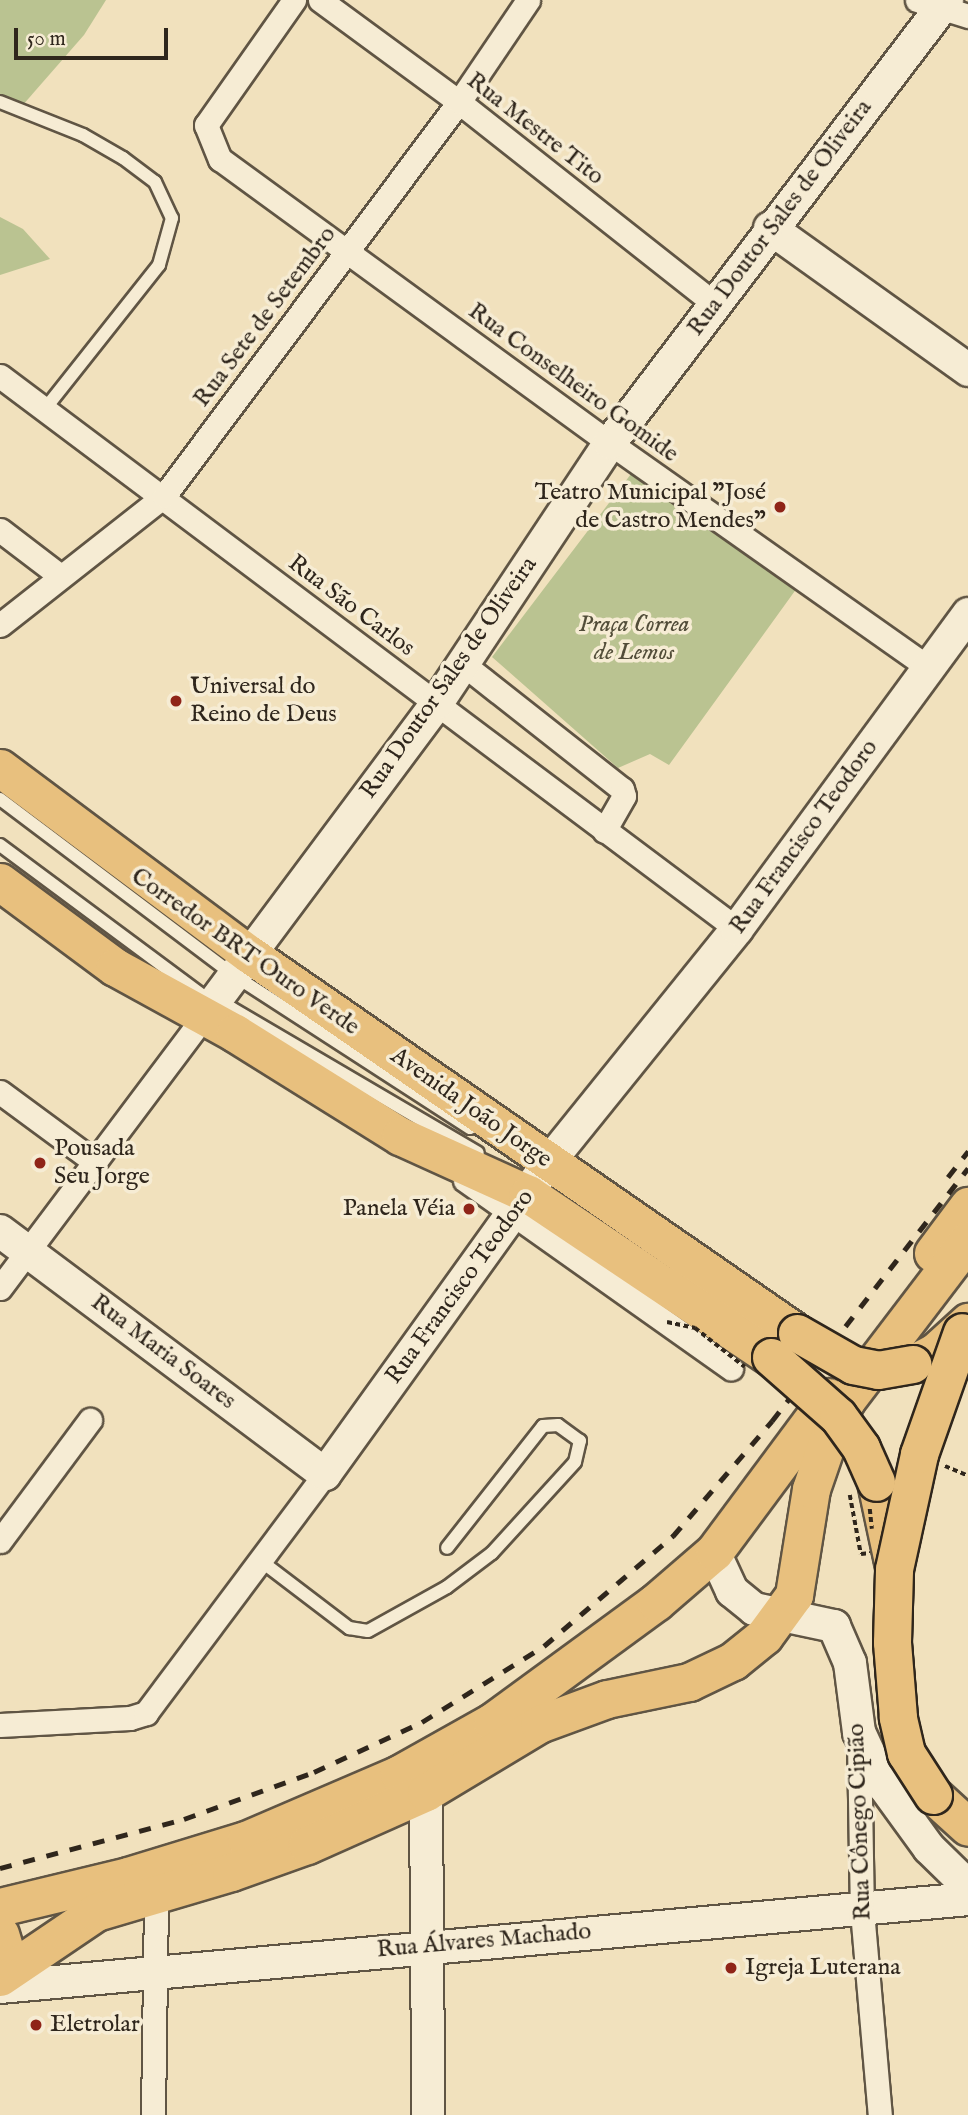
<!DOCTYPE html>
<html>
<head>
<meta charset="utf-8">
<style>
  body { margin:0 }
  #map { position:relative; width:968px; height:2115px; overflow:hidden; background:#f1e1bd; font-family:"IM FELL English",serif }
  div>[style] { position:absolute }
  .green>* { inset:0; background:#bac391 }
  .path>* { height:3.5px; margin-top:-1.75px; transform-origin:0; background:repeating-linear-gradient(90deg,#2f261c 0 5px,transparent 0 8.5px) }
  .roads { filter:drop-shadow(2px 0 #605544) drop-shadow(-2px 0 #605544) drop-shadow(0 2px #605544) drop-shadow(0 -2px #605544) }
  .lane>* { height:12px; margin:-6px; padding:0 6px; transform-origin:6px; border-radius:6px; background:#f6ecd4 }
  .street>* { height:23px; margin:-11.5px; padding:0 11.5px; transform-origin:11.5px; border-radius:11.5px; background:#f6ecd4 }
  .secondary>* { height:32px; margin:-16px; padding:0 16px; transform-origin:16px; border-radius:16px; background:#f6ecd4 }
  .primary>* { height:37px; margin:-18.5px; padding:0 18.5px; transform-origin:18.5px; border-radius:18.5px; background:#e8c07e }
  .rail>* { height:5px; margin-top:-2.5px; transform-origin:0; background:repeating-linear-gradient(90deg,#2f261c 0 12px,transparent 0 24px) }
  .path-bridge>* { height:3.5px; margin-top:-1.75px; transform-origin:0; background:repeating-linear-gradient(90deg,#2f261c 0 5px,transparent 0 8.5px) }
  .bridges { filter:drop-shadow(2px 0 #2f261c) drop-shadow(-2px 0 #2f261c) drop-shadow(0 2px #2f261c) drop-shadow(0 -2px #2f261c) }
  .primary-bridge>* { height:37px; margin:-18.5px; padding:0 18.5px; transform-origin:18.5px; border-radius:18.5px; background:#e8c07e }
  .dots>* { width:19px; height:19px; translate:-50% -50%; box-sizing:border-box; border:4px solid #f6ecd4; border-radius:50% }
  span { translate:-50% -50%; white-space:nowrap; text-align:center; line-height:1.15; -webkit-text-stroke:7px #f6ecd4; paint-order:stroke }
  .street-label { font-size:24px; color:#2f261c }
  .poi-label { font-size:24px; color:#2f261c }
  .right { translate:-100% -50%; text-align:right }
  .left { translate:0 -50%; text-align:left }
  .park-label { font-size:24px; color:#524d39; font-style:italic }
  .scale { position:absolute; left:14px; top:28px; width:154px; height:32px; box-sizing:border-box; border:4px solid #2f261c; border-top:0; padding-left:9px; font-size:21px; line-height:24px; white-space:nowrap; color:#2f261c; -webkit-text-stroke:5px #f6ecd4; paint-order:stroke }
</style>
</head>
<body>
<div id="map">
  <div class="green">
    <i style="clip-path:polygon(0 0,106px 0,84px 35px,15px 114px,0 104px)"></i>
    <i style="clip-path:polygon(0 217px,23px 229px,50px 259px,0 275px)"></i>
    <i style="clip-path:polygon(634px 470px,797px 588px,669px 765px,650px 754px,618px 768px,492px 657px)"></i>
  </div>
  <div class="path">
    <i style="left:945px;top:1466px;width:25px;rotate:23deg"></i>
  </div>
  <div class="roads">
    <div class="lane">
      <i style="left:0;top:102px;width:89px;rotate:21.7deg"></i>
      <i style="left:83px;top:135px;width:46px;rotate:29.9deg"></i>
      <i style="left:123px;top:158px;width:40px;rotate:37deg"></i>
      <i style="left:155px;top:182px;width:40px;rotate:65deg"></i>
      <i style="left:172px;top:218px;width:49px;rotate:105.5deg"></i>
      <i style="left:159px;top:265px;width:184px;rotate:128.4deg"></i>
      <i style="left:0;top:799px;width:294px;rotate:37deg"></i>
      <i style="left:235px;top:976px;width:280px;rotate:32.9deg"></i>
      <i style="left:0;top:845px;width:265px;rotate:36.6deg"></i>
      <i style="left:213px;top:1003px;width:19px;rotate:16deg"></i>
      <i style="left:231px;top:1008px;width:286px;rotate:30.4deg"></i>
      <i style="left:261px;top:1561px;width:111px;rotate:37.3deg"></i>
      <i style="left:349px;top:1628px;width:19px;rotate:9deg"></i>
      <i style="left:368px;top:1631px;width:90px;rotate:-29.1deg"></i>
      <i style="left:447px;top:1587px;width:56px;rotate:-37.1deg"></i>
      <i style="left:492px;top:1553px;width:123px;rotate:-47.6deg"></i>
      <i style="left:575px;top:1462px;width:22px;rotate:-77deg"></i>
      <i style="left:580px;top:1441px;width:27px;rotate:-144deg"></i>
      <i style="left:558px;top:1425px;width:15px;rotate:176deg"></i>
      <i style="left:543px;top:1426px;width:155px;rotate:128.2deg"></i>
    </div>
    <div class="street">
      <i style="left:294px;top:0;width:153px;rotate:125.1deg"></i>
      <i style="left:206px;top:125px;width:37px;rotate:68deg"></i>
      <i style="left:220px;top:159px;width:482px;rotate:36.1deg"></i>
      <i style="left:610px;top:443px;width:390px;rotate:35.2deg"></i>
      <i style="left:320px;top:0;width:172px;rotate:36.3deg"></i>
      <i style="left:459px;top:102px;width:326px;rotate:38.3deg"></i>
      <i style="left:917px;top:0;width:53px;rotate:17.4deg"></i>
      <i style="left:0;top:376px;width:921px;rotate:36.88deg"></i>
      <i style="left:0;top:530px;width:74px;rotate:37.3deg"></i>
      <i style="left:0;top:625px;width:209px;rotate:-38.2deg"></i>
      <i style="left:164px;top:496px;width:492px;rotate:-53.2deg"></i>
      <i style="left:459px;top:102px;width:123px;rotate:-55.9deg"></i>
      <i style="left:463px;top:664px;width:202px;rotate:38.2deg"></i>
      <i style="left:622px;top:789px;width:7px;rotate:74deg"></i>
      <i style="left:624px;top:796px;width:40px;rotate:119.7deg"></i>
      <i style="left:0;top:1092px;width:118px;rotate:36.4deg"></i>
      <i style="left:465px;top:1180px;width:326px;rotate:35.3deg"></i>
      <i style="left:0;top:1288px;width:340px;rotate:-53.1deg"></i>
      <i style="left:0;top:1541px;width:151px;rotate:-53.4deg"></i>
      <i style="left:0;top:1725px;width:130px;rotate:-3.1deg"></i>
      <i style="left:130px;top:1718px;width:17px;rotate:-17deg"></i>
      <i style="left:146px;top:1713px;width:299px;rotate:-53.2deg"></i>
      <i style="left:859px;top:1742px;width:169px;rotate:89deg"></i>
      <i style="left:862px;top:1911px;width:205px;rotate:85deg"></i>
      <i style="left:153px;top:2115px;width:221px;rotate:-89.2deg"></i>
    </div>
    <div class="secondary">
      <i style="left:770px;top:228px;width:244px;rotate:35.6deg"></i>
      <i style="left:204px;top:1016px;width:390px;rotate:-53.3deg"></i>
      <i style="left:437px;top:703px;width:312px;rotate:-56.4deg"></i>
      <i style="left:610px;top:443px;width:557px;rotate:-52.74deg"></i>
      <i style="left:0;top:1231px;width:406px;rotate:36.8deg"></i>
      <i style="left:325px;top:1474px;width:384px;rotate:-54.3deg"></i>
      <i style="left:549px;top:1162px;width:299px;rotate:-51.1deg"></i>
      <i style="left:737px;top:929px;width:391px;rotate:-53.7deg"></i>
      <i style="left:714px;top:1552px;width:43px;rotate:65.2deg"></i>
      <i style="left:732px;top:1591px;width:28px;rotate:39deg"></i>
      <i style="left:754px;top:1609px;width:82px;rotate:12deg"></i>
      <i style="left:834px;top:1626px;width:40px;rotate:66.6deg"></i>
      <i style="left:850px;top:1663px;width:70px;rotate:82.6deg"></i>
      <i style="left:859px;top:1732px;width:60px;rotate:65.2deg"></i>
      <i style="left:884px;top:1786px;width:77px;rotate:54deg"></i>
      <i style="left:929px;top:1848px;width:54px;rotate:44.3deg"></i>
      <i style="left:426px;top:1792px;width:323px;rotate:89.6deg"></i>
      <i style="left:0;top:1987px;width:972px;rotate:-5.19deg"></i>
    </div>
    <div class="primary">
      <i style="left:0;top:768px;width:311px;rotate:36.8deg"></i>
      <i style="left:249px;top:954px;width:666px;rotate:34.67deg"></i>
      <i style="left:0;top:882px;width:143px;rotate:36.5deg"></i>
      <i style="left:115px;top:967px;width:137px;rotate:28.8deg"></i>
      <i style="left:235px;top:1033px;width:195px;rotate:32deg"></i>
      <i style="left:400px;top:1136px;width:141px;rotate:24.4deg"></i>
      <i style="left:528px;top:1194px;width:293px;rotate:33.9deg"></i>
      <i style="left:933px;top:1253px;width:59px;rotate:-53.3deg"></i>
      <i style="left:912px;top:1364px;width:26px;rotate:-28deg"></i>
      <i style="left:935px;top:1352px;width:45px;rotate:-42.3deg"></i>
      <i style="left:876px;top:1482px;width:87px;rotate:78deg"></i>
      <i style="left:933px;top:1795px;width:47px;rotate:42.4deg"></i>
      <i style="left:0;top:1907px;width:132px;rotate:-13.6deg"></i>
      <i style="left:128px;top:1876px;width:123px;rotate:-17deg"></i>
      <i style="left:246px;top:1840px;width:167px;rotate:-23.3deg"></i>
      <i style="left:399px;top:1774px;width:107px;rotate:-29.2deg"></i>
      <i style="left:492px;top:1722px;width:203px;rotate:-36.2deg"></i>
      <i style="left:656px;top:1602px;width:77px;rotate:-40.8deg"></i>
      <i style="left:714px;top:1552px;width:193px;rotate:-53.4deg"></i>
      <i style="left:0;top:1934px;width:21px;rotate:73deg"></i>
      <i style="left:6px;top:1954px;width:18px;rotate:109deg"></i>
      <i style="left:0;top:1977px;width:116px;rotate:-34.1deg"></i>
      <i style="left:96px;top:1912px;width:141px;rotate:-16.5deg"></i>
      <i style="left:231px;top:1872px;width:81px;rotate:-19.6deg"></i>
      <i style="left:307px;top:1845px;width:130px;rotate:-24deg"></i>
      <i style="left:426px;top:1792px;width:132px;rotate:-31deg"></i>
      <i style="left:539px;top:1724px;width:72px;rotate:-20.2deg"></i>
      <i style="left:607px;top:1699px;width:84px;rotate:-11.7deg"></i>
      <i style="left:689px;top:1682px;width:49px;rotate:-25.5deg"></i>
      <i style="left:733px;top:1661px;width:40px;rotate:-39deg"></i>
      <i style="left:764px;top:1636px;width:51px;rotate:-53.8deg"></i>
      <i style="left:794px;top:1595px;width:107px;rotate:-80.9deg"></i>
      <i style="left:811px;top:1489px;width:65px;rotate:-71deg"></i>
      <i style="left:832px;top:1428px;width:33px;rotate:-63deg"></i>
      <i style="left:847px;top:1399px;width:200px;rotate:-52.7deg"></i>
    </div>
  </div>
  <div class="rail">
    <i style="left:948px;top:1177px;width:33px;rotate:-52deg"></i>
    <i style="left:0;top:1868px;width:190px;rotate:-14.9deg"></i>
    <i style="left:184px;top:1819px;width:138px;rotate:-19.9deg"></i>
    <i style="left:314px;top:1772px;width:119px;rotate:-24.8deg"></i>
    <i style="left:422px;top:1722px;width:144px;rotate:-31.9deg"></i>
    <i style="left:544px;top:1646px;width:170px;rotate:-40.5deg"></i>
    <i style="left:673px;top:1536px;width:152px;rotate:-49.3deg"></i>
    <i style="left:772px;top:1421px;width:320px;rotate:-52.2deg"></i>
  </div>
  <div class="path-bridge">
    <i style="left:667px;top:1322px;width:29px;rotate:12deg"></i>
    <i style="left:695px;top:1328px;width:63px;rotate:38deg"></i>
    <i style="left:850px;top:1495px;width:60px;rotate:79.4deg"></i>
    <i style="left:861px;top:1554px;width:9px;rotate:-6deg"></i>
    <i style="left:870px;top:1509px;width:20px;rotate:84deg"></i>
  </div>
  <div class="bridges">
    <div class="primary-bridge">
      <i style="left:797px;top:1333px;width:64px;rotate:29.7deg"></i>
      <i style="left:853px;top:1365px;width:25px;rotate:11deg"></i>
      <i style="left:878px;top:1370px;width:35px;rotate:-10deg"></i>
      <i style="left:771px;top:1357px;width:89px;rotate:41.4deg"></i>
      <i style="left:838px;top:1416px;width:39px;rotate:54deg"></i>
      <i style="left:861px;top:1448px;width:37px;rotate:66deg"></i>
      <i style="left:933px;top:1795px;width:50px;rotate:-122.7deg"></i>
      <i style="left:906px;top:1753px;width:37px;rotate:-103deg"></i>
      <i style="left:898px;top:1717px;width:75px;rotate:-94.6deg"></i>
      <i style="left:892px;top:1642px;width:73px;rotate:-88.4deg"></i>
      <i style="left:894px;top:1569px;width:118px;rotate:-77.7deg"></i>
      <i style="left:919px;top:1454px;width:129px;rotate:-70.6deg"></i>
    </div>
  </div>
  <div class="dots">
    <i style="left:780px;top:507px;background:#8f2418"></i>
    <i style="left:176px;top:701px;background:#8f2418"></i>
    <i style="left:40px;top:1163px;background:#8f2418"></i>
    <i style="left:469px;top:1209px;background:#8f2418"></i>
    <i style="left:731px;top:1968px;background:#8f2418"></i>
    <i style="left:36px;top:2025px;background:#8f2418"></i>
  </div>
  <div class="street-label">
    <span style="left:535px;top:129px;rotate:38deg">Rua Mestre Tito</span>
    <span style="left:780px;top:218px;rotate:-53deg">Rua Doutor Sales de Oliveira</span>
    <span style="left:265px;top:317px;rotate:-53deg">Rua Sete de Setembro</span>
    <span style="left:573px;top:383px;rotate:36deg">Rua Conselheiro Gomide</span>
    <span style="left:351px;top:606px;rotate:37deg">Rua São Carlos</span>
    <span style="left:449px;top:678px;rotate:-55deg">Rua Doutor Sales de Oliveira</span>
    <span style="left:804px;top:837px;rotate:-54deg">Rua Francisco Teodoro</span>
    <span style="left:245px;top:952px;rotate:35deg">Corredor BRT Ouro Verde</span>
    <span style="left:471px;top:1108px;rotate:35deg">Avenida João Jorge</span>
    <span style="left:460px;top:1287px;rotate:-54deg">Rua Francisco Teodoro</span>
    <span style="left:163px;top:1352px;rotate:37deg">Rua Maria Soares</span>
    <span style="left:860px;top:1822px;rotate:-92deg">Rua Cônego Cipião</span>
    <span style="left:484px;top:1941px;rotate:-5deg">Rua Álvares Machado</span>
  </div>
  <div class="poi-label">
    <span class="right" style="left:766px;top:507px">Teatro Municipal "José<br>de Castro Mendes"</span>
    <span class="left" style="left:190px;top:701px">Universal do<br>Reino de Deus</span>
    <span class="left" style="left:54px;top:1163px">Pousada<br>Seu Jorge</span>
    <span class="right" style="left:455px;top:1209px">Panela Véia</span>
    <span class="left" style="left:745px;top:1968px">Igreja Luterana</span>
    <span class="left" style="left:50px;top:2025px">Eletrolar</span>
  </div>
  <div class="park-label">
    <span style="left:634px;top:639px">Praça Correa<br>de Lemos</span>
  </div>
  <div class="scale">50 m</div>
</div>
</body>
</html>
